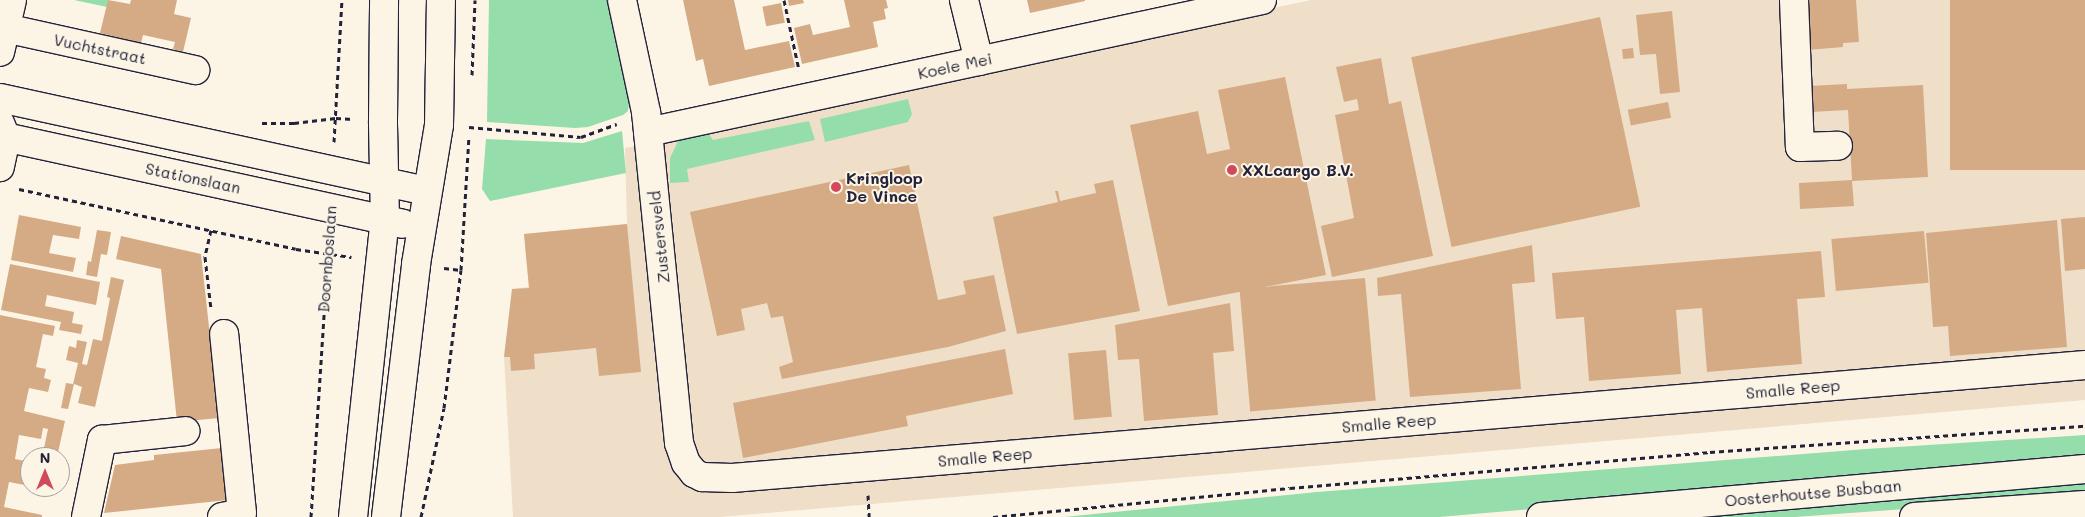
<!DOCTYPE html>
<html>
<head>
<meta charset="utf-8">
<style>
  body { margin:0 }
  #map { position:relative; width:2085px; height:517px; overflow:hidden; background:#fcf5e5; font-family:Mali,sans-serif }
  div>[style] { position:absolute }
  .built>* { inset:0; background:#f0dfc8 }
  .green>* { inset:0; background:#95ddab }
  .building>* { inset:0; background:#d5ab86; transform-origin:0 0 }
  .path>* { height:3px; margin-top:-1.5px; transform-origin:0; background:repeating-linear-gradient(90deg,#22223b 0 5px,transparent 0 9px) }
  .roads { filter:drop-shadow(1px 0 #22223b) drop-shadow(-1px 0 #22223b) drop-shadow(0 1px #22223b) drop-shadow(0 -1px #22223b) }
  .minor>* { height:28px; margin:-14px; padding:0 14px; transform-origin:14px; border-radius:14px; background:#fcf5e5 }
  .major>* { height:28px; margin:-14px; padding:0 14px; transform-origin:14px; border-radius:14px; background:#fcf5e5 }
  .dots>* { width:14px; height:14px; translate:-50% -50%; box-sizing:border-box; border:2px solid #fcf5e5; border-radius:50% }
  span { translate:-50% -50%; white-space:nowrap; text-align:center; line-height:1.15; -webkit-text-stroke:4px #fcf5e5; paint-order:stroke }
  .street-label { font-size:16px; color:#22223b }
  .poi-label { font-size:16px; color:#22223b; font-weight:700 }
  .left { translate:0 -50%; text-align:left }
  .north { position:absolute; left:20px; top:447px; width:50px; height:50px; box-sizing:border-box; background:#fcf5e5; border:1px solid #a5a1a1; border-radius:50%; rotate:0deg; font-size:14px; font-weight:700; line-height:20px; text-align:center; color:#22223b }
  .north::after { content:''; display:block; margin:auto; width:18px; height:22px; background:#d1495b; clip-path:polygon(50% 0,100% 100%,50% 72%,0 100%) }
</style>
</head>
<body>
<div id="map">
  <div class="built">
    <i style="clip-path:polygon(1311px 0,2085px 0,2085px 400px,720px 517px,513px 517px,504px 357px,512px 289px,529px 287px,524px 234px,627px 224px,625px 148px)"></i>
  </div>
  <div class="green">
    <i style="clip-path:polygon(74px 0,109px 0,107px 7px)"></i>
    <i style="clip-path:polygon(489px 0,608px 0,629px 104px,628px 111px,623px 115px,588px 127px,575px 128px,487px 122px)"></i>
    <i style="clip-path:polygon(908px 99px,912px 114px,908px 122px,825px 142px,820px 119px)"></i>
    <i style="clip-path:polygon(809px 121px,815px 140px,687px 169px,689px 182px,670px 183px,670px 158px,680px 137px,707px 131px,713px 140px)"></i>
    <i style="clip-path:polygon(622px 131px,626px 173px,490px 201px,482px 189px,486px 139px,583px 143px)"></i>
    <i style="clip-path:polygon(2085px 435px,2085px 461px,1439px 517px,1064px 517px,1317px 492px,1866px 449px)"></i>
    <i style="clip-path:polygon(2085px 479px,2085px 496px,1795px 517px,1643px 517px)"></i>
  </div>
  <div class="building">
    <i style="clip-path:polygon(108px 0,130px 4px,131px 0,177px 0,174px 14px,191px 18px,183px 52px,173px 49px,175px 42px,143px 35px,141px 43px,100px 33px)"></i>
    <i style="clip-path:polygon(683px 0,734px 0,745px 50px,789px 41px,795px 67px,709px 86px,703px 59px,696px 61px)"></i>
    <i style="clip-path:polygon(788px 0,803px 0,804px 3px,789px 6px)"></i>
    <i style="clip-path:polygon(844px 0,886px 0,888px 8px,884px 9px,886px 19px,873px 22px,878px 47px,802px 64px,794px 28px,810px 24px,813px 35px,850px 27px)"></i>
    <i style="clip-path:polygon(1027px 0,1085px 0,1085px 1px,1030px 13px)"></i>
    <i style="clip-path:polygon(1805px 0,1856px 0,1859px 42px,1843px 43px,1843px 47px,1808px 50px)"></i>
    <i style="left:1950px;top:0;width:135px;height:170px"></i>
    <i style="left:781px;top:3px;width:20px;height:19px;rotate:79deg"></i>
    <i style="clip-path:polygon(1672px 11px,1680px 92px,1660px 94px,1656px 54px,1640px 55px,1636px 15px)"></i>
    <i style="left:1600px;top:17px;width:194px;height:193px;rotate:78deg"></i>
    <i style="left:1633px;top:48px;width:10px;height:11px;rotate:84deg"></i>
    <i style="clip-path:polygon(1381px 58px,1389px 104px,1401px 101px,1433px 256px,1332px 277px,1321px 226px,1354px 218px,1335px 115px,1359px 110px,1357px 99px,1344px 102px,1336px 67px)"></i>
    <i style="clip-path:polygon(1285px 77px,1326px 275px,1168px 306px,1130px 125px,1198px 111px,1207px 154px,1230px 149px,1218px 90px)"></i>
    <i style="clip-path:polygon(1847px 84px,1847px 89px,1923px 85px,1928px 177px,1852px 181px,1854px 206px,1800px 209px,1799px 183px,1852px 180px,1848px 110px,1811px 112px,1809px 86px)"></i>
    <i style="left:1668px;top:102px;width:16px;height:41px;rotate:79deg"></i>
    <i style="clip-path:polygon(909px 165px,938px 300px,966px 294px,963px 281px,994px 275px,1006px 331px,948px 347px,782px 379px,779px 367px,793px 362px,783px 316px,771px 318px,767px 303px,741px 309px,745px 330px,717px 336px,690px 212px)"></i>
    <i style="clip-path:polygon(1113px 180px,1140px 311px,1017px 334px,993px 217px,1058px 202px,1055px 191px,1058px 191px,1060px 201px,1096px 193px,1094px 184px)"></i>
    <i style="clip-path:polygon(19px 215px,81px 227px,79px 239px,53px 235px,49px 253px,76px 258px,73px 272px,11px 260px)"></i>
    <i style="clip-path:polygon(2085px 217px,2085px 269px,2065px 271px,2061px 219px)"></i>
    <i style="clip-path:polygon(2057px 220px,2067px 347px,1950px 356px,1948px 326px,1933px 327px,1926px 233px)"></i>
    <i style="clip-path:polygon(627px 224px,641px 372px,599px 376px,596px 348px,534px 354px,535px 369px,511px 371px,510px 357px,504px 357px,512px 289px,529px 288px,524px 234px)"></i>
    <i style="clip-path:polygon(97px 230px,111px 232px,107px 255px,101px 254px,97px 277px,86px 275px,88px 261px,91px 262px)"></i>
    <i style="left:1924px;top:231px;width:52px;height:93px;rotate:85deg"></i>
    <i style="clip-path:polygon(121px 236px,201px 254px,219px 418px,177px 422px,161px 269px,116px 259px)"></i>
    <i style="clip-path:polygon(1532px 245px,1535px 282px,1512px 284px,1521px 389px,1410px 397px,1401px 294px,1378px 296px,1377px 278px)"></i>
    <i style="clip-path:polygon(1821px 251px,1825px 297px,1797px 299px,1802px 364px,1707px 372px,1702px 308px,1676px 310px,1681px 374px,1589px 381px,1584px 317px,1556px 319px,1552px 273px)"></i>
    <i style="clip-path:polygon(10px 264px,100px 282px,96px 305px,47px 295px,45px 306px,74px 312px,72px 323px,83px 325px,81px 334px,59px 330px,61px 322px,1px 310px)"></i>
    <i style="clip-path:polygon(111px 277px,124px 280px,95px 407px,78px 403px,82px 387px,74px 384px,68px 409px,61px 408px,66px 383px,73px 384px,78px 363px,66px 360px,69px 346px,76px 348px,77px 340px,87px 342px,82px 364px,87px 365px,93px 339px,102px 341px,110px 298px,107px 297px)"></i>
    <i style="left:1365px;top:278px;width:123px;height:126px;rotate:85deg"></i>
    <i style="clip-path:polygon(1230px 303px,1234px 351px,1213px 353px,1218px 415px,1144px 421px,1139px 359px,1118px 360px,1115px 325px)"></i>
    <i style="clip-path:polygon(0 315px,55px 326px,53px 336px,43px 334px,36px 367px,46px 369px,44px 378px,51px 380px,48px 392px,29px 388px,24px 411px,65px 421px,57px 457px,46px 457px,47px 454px,43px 453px,48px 429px,43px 428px,41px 439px,19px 435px,15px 459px,30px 462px,30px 486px,9px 482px,4px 507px,42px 515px,42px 517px,0 517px)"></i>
    <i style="clip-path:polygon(1005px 349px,1013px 394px,906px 416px,908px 426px,743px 458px,733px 403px)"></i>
    <i style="left:1106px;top:350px;width:67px;height:38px;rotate:85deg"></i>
    <i style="clip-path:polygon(222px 448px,228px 500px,104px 513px,115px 465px,154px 460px,154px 455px)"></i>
    <i style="clip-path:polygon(39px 487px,50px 487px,48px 494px,38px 492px)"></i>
  </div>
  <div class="path">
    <i style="left:784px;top:0;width:72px;rotate:77.9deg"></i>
    <i style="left:472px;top:75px;width:75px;rotate:-87.7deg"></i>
    <i style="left:262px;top:123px;width:32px"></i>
    <i style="left:294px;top:123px;width:42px;rotate:-6.8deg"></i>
    <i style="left:336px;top:118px;width:17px;rotate:3deg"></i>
    <i style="left:469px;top:127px;width:112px;rotate:5.1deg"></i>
    <i style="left:581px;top:137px;width:38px;rotate:-20deg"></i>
    <i style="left:334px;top:142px;width:142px;rotate:-86.8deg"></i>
    <i style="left:19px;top:189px;width:283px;rotate:12.2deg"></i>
    <i style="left:296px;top:249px;width:56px;rotate:8.3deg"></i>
    <i style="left:211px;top:230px;width:28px;rotate:103deg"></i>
    <i style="left:205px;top:257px;width:52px;rotate:83.4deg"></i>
    <i style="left:444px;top:268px;width:17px;rotate:7deg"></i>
    <i style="left:868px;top:495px;width:22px;rotate:87deg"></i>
    <i style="left:311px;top:517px;width:280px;rotate:-86.3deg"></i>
    <i style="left:421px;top:517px;width:111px;rotate:-78.1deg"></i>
    <i style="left:444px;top:408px;width:139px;rotate:-83deg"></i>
    <i style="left:461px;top:270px;width:134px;rotate:-86.6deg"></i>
    <i style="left:993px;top:517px;width:298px;rotate:-5.6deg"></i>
    <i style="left:1290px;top:488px;width:422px;rotate:-4.9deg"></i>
    <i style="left:1710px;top:452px;width:376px;rotate:-4deg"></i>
  </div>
  <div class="roads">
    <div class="minor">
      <i style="left:622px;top:0;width:115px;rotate:77.9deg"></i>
      <i style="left:646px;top:112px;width:333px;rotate:84.3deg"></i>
      <i style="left:679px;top:443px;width:21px;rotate:71deg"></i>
      <i style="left:686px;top:463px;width:13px;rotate:51deg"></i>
      <i style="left:694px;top:473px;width:9px;rotate:27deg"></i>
      <i style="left:702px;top:477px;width:30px;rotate:2deg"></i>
      <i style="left:732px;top:478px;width:1358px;rotate:-4.77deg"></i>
      <i style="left:964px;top:0;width:63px;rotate:76.2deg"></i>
      <i style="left:1794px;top:0;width:147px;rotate:87.7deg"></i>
      <i style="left:1800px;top:147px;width:38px;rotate:-2deg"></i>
      <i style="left:5px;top:28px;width:195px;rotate:12.5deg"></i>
      <i style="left:0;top:52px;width:53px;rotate:-77deg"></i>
      <i style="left:0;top:123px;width:16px;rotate:68deg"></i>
      <i style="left:6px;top:138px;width:30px;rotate:102deg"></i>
      <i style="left:648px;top:132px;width:628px;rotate:-12.13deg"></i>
      <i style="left:86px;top:517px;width:79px;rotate:-78.3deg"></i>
      <i style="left:102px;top:440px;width:84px;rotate:-6.1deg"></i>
      <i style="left:222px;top:517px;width:20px;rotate:-11deg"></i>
      <i style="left:242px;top:513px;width:180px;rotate:-95.7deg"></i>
      <i style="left:1541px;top:517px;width:546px;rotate:-5.04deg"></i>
      <i style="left:1914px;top:517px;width:171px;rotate:-4deg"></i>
    </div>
    <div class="major">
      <i style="left:0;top:98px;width:437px;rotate:12.3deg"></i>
      <i style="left:0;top:136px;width:412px;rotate:12.3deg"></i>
      <i style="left:353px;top:517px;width:299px;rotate:-83.9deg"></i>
      <i style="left:385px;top:220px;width:99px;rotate:-91.2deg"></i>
      <i style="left:383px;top:121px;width:121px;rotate:-89.5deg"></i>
      <i style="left:386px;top:517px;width:255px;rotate:-83.2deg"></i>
      <i style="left:416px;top:264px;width:141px;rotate:-80.6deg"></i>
      <i style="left:439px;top:125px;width:125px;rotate:-89.1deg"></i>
    </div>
  </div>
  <div class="dots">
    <i style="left:1232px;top:170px;background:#d1495b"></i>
    <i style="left:836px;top:187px;background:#d1495b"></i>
  </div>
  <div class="street-label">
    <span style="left:100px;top:49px;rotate:12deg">Vuchtstraat</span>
    <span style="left:955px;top:66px;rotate:-12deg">Koele Mei</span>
    <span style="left:193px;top:178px;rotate:12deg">Stationslaan</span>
    <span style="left:659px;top:237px;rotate:-96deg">Zustersveld</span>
    <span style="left:327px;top:259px;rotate:-86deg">Doornboslaan</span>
    <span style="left:1793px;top:389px;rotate:-5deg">Smalle Reep</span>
    <span style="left:1389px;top:423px;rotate:-5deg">Smalle Reep</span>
    <span style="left:985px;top:457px;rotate:-5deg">Smalle Reep</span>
    <span style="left:1813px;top:493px;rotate:-5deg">Oosterhoutse Busbaan</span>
  </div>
  <div class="poi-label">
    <span class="left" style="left:1242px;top:170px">XXLcargo B.V.</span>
    <span class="left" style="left:846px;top:187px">Kringloop<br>De Vince</span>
  </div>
  <div class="north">N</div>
</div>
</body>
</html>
